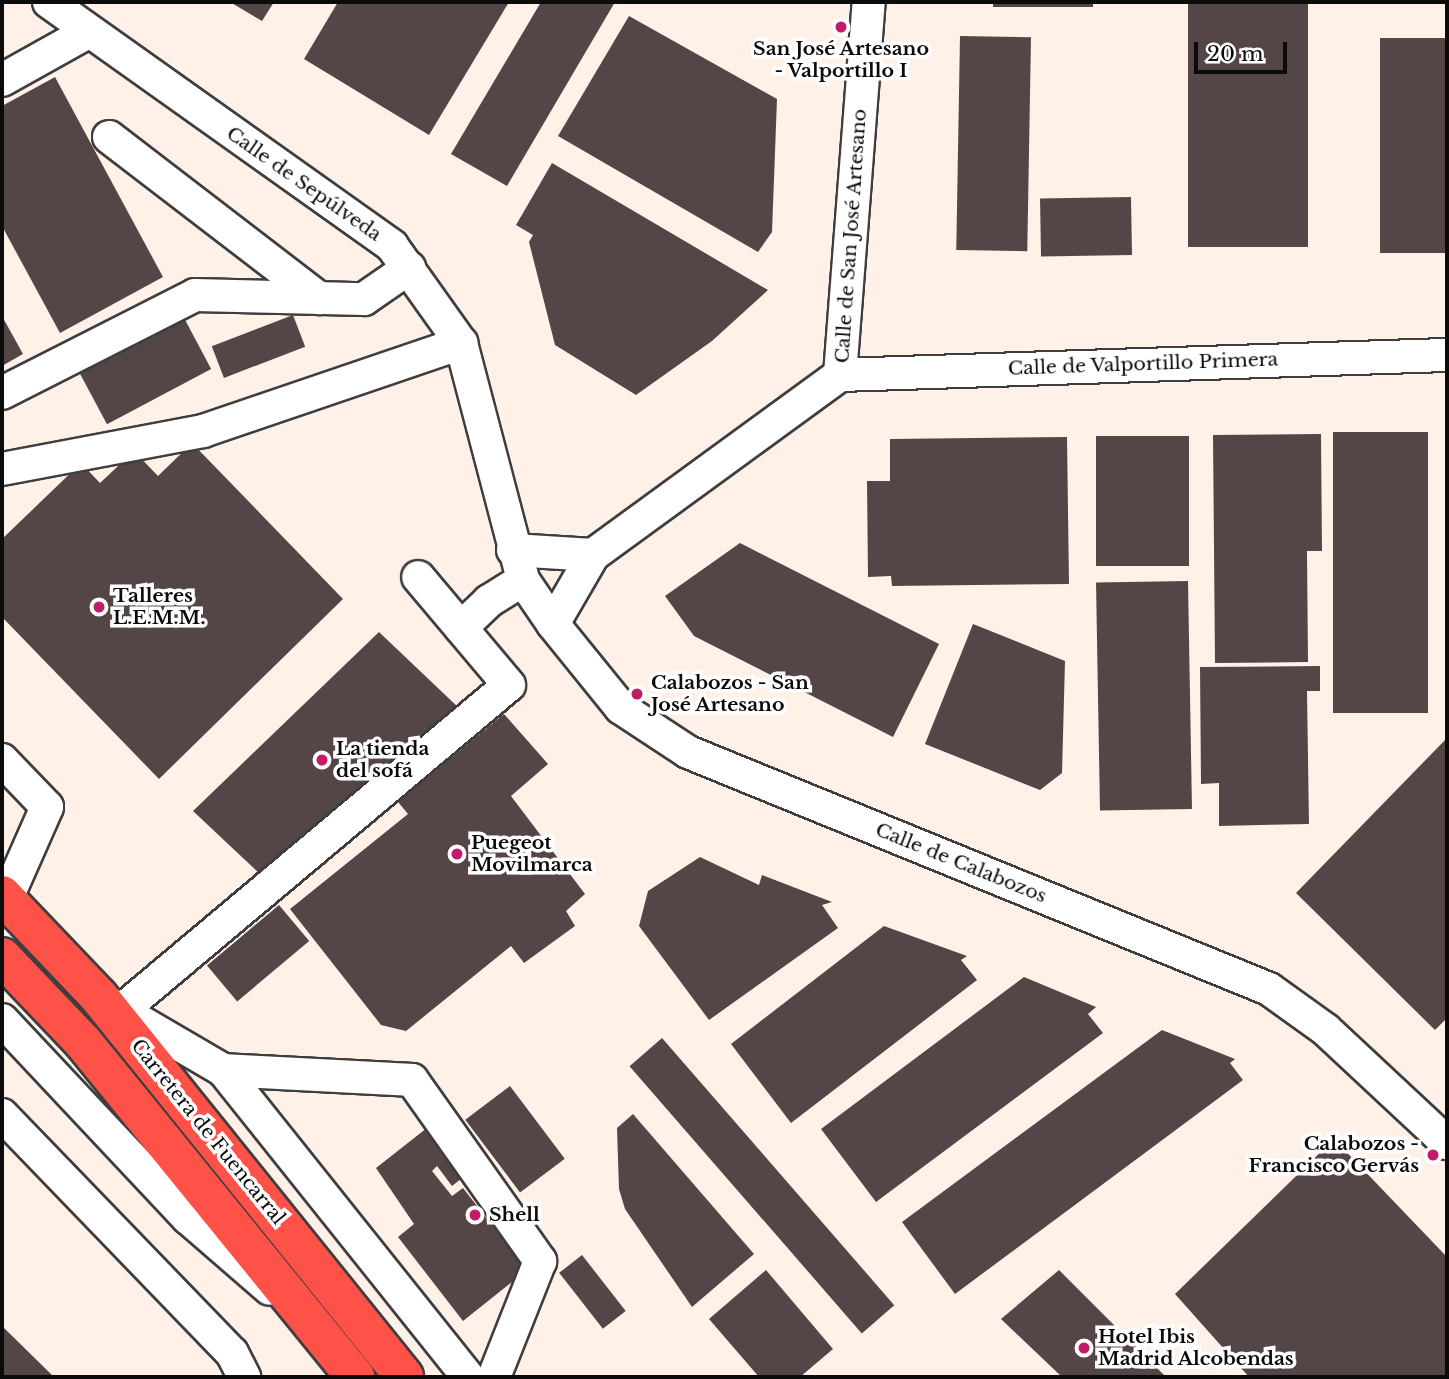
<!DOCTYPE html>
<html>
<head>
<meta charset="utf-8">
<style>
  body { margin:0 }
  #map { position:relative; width:1449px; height:1379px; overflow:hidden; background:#fff1e8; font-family:"Libre Baskerville",serif }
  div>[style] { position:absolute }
  .building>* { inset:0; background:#544647; transform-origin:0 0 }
  .roads { filter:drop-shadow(2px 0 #3e3e3e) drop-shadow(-2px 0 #3e3e3e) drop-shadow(0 2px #3e3e3e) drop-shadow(0 -2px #3e3e3e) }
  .minor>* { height:32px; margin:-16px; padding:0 16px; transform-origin:16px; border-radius:16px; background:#fff }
  .highway>* { height:38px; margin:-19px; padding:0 19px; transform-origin:19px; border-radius:19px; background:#fe5148 }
  .dots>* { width:19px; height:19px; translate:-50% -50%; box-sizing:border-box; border:4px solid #fff; border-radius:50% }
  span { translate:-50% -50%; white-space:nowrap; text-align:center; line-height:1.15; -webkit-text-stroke:7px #fff; paint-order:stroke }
  .poi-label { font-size:19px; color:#0b0b0b; font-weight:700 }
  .left { translate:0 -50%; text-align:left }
  .right { translate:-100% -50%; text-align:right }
  .street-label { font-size:19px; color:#0b0b0b }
  .frame { position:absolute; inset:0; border:4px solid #0b0b0b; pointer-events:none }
  .scale { position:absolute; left:1194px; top:42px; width:93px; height:32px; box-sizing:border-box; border:4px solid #0b0b0b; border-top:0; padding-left:9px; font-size:21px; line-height:24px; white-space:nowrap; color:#0b0b0b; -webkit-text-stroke:5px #fff; paint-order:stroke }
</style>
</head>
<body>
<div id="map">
  <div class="building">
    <i style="clip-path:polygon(230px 2px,274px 2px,262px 21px)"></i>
    <i style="clip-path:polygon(338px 2px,509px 2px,429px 135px,304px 59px)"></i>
    <i style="clip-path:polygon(541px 2px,615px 2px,507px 186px,451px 154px)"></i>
    <i style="left:993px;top:2px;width:100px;height:5px"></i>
    <i style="left:1188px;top:2px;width:120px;height:245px"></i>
    <i style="clip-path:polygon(629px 16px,777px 99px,772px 232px,758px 252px,558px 136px)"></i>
    <i style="left:960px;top:36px;width:71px;height:214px;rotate:1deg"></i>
    <i style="left:1447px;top:38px;width:215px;height:67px;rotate:90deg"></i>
    <i style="clip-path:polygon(55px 77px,163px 277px,60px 333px,2px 226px,2px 106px)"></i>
    <i style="clip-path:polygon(552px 163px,768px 290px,712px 341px,636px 395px,555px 345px,529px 242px,533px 235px,516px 225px)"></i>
    <i style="left:1131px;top:197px;width:58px;height:91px;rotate:89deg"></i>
    <i style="left:293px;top:315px;width:34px;height:87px;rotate:69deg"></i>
    <i style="clip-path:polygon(2px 316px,23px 354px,2px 366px)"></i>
    <i style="left:183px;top:316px;width:60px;height:118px;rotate:62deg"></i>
    <i style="left:1428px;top:432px;width:281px;height:95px;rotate:90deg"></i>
    <i style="clip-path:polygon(1321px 434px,1322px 551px,1307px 551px,1308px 662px,1215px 663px,1213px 435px)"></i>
    <i style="left:1096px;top:436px;width:93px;height:130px"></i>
    <i style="clip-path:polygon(1067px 437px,1069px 584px,892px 586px,891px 576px,868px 577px,867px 481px,890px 481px,890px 439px)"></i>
    <i style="clip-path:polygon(192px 443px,343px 599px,159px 779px,2px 617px,2px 539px,81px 463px,100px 483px,134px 451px,158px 476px)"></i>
    <i style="clip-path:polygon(740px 543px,939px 644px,893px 737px,694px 636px,665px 596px)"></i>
    <i style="left:1188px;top:581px;width:228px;height:92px;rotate:89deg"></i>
    <i style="clip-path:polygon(973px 624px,1065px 661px,1062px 773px,1040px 790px,925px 744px)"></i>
    <i style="clip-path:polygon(379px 632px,460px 709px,261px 875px,193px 811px)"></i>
    <i style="clip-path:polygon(1320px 666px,1320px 691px,1307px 691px,1309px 824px,1219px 826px,1219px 783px,1201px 784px,1200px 667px)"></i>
    <i style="clip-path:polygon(504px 714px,548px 764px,511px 796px,585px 894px,566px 911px,575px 926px,524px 963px,511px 946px,406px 1031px,381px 1025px,290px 909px,408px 814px,398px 802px)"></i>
    <i style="clip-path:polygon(1447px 738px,1447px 1018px,1435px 1030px,1296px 893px)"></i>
    <i style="clip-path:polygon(700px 857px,759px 885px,762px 875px,832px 902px,822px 905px,838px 928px,709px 1020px,639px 926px,648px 891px)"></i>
    <i style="left:279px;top:905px;width:47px;height:94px;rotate:50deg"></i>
    <i style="clip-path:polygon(884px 926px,967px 956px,961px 960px,977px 980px,791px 1123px,731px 1044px)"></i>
    <i style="clip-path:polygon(1024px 977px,1096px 1007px,1088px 1014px,1103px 1033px,876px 1202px,821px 1129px)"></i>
    <i style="clip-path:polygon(1162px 1030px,1235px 1059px,1230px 1063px,1243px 1080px,955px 1294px,902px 1222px)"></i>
    <i style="left:662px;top:1038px;width:354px;height:43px;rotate:49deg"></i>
    <i style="left:510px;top:1086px;width:91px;height:56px;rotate:53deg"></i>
    <i style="clip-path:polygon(633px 1114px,754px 1254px,692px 1307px,625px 1209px,619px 1189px,617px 1128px)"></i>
    <i style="clip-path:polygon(432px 1124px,470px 1172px,452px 1186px,437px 1166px,432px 1171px,452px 1196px,463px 1188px,527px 1270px,463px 1321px,398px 1237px,414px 1224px,376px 1168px)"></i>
    <i style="clip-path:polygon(1334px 1139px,1447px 1257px,1447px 1377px,1249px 1377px,1175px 1294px)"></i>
    <i style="left:582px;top:1255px;width:71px;height:29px;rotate:52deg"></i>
    <i style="clip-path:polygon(766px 1270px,833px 1349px,800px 1377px,759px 1377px,709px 1319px)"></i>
    <i style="clip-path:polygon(1059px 1270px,1166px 1377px,1062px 1377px,1001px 1319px)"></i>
    <i style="clip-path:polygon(2px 1326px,54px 1377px,2px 1377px)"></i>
  </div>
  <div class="roads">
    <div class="minor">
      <i style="left:49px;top:2px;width:421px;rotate:35.4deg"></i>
      <i style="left:392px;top:246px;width:119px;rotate:54.6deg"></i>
      <i style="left:461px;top:343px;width:245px;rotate:75.3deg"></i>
      <i style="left:523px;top:580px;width:53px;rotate:55.7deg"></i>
      <i style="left:553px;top:624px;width:108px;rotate:51deg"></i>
      <i style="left:621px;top:708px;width:80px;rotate:33.3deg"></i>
      <i style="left:688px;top:752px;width:627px;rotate:22.19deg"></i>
      <i style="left:1269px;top:989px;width:70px;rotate:35.7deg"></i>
      <i style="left:1326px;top:1030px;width:166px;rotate:43deg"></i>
      <i style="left:2px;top:80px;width:98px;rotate:-29.2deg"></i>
      <i style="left:109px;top:137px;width:265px;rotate:37.5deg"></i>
      <i style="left:840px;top:375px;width:607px;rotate:-1.89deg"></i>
      <i style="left:2px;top:393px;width:216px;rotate:-26.9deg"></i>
      <i style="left:195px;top:295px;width:169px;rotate:1.4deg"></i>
      <i style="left:364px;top:299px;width:55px;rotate:-34.6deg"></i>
      <i style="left:2px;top:469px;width:205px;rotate:-10.7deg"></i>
      <i style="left:203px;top:431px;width:273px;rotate:-18.8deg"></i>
      <i style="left:513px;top:550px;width:80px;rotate:3.6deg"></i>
      <i style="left:553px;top:624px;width:80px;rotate:-59.9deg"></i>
      <i style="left:593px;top:555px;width:306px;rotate:-36.1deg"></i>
      <i style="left:840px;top:375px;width:374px;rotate:-85.6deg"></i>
      <i style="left:461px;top:628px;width:39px;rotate:-44deg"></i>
      <i style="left:489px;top:601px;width:40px;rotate:-32deg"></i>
      <i style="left:2px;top:760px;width:65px;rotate:46.2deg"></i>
      <i style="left:47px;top:807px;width:102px;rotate:113.8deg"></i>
      <i style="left:110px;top:1004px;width:131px;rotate:30.3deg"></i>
      <i style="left:223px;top:1070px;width:393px;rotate:51.4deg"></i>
      <i style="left:122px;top:1010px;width:505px;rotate:-40.02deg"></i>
      <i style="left:509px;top:685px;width:141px;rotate:-130.1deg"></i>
      <i style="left:2px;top:1020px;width:272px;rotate:46.8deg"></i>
      <i style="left:188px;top:1218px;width:108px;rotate:40.9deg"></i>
      <i style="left:223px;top:1070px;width:189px;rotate:3deg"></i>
      <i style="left:412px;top:1080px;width:222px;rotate:54.7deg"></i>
      <i style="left:540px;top:1261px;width:125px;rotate:111.6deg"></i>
      <i style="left:2px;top:1115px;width:331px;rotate:46deg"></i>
      <i style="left:232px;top:1353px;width:27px;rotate:63deg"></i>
    </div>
    <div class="highway">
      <i style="left:2px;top:895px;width:141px;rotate:46.4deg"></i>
      <i style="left:99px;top:997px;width:487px;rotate:51.2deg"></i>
      <i style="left:2px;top:957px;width:117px;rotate:46.4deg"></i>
      <i style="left:83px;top:1042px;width:432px;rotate:50.9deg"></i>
    </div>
  </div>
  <div class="dots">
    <i style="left:841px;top:27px;background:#c21b67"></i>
    <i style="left:99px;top:607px;background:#c21b67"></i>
    <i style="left:637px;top:694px;background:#c21b67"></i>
    <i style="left:322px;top:760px;background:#c21b67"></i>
    <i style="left:457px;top:854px;background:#c21b67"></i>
    <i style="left:1433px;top:1155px;background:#c21b67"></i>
    <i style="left:475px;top:1215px;background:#c21b67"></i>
    <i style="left:1084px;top:1348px;background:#c21b67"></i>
  </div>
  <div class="poi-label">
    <span style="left:841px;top:60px">San José Artesano<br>- Valportillo I</span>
    <span class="left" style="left:113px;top:607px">Talleres<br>L.E.M.M.</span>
    <span class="left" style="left:651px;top:694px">Calabozos - San<br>José Artesano</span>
    <span class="left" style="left:336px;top:760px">La tienda<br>del sofá</span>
    <span class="left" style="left:471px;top:854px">Puegeot<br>Movilmarca</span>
    <span class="right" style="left:1419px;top:1155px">Calabozos -<br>Francisco Gervás</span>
    <span class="left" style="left:489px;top:1215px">Shell</span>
    <span class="left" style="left:1098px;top:1348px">Hotel Ibis<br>Madrid Alcobendas</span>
  </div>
  <div class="street-label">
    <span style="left:304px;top:184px;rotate:35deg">Calle de Sepúlveda</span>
    <span style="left:851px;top:236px;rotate:-86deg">Calle de San José Artesano</span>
    <span style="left:1143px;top:364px;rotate:-2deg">Calle de Valportillo Primera</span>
    <span style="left:961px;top:863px;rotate:22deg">Calle de Calabozos</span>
    <span style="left:208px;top:1132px;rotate:51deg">Carretera de Fuencarral</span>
  </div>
  <div class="frame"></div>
  <div class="scale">20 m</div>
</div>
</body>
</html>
